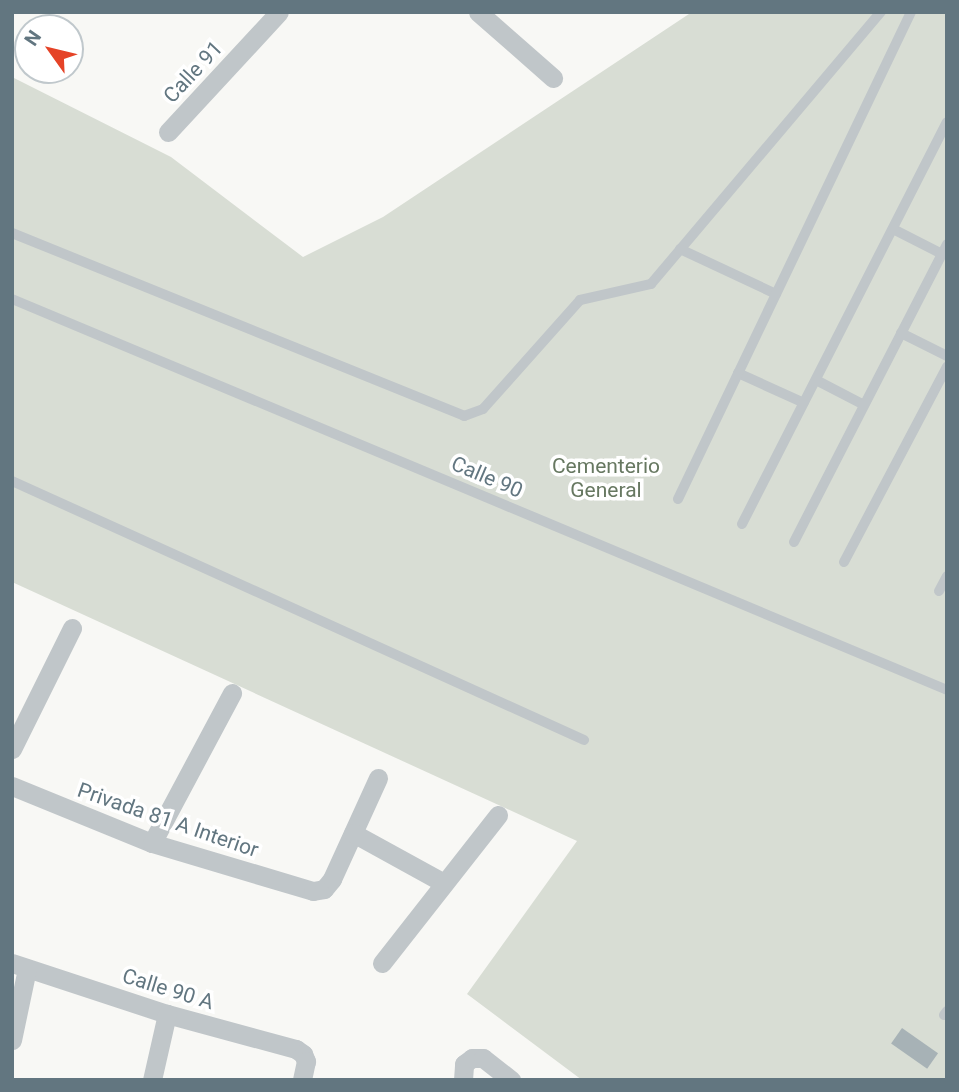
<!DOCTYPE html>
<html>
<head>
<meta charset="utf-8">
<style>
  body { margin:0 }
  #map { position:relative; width:959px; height:1092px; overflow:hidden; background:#f8f8f5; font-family:Roboto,sans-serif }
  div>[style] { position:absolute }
  .green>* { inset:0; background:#d8ddd4 }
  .building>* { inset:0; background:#a7b2b6; transform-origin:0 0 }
  .service>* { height:10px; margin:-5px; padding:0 5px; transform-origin:5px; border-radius:5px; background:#c0c6c9 }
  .minor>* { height:19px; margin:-9.5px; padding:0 9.5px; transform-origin:9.5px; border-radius:9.5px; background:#c0c6c9 }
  span { translate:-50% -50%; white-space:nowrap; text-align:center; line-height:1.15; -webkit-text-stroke:7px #fff; paint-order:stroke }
  .street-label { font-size:21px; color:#627680 }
  .park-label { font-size:21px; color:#677861 }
  .frame { position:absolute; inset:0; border:14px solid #627680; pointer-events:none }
  .north { position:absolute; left:14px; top:14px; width:70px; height:70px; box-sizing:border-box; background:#fff; border:2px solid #c0c8cc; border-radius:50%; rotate:304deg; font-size:19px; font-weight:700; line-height:28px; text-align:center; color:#627680 }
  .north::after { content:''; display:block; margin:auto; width:24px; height:32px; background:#e54327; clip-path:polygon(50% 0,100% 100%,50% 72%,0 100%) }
</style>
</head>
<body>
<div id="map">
  <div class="green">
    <i style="clip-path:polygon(692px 12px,947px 12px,947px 1080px,582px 1080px,467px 994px,577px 841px,12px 582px,12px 77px,171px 157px,303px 257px,383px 217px)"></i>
  </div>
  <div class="building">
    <i style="left:902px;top:1028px;width:44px;height:19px;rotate:35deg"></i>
  </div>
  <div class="service">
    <i style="left:893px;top:229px;width:55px;rotate:27deg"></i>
    <i style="left:12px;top:233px;width:488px;rotate:22deg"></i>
    <i style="left:464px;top:416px;width:20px;rotate:-20deg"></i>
    <i style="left:483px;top:409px;width:146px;rotate:-48.3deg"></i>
    <i style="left:580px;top:300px;width:73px;rotate:-12.7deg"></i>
    <i style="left:651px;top:284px;width:356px;rotate:-49.8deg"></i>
    <i style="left:680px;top:249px;width:106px;rotate:25.1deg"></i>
    <i style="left:12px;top:299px;width:1013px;rotate:22.69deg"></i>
    <i style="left:901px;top:333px;width:51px;rotate:26.6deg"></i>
    <i style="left:738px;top:373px;width:72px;rotate:24.4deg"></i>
    <i style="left:816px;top:380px;width:54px;rotate:27.5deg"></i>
    <i style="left:12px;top:481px;width:628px;rotate:24.36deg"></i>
    <i style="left:678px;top:499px;width:540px;rotate:-64.43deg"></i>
    <i style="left:742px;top:524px;width:451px;rotate:-63deg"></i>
    <i style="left:794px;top:542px;width:335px;rotate:-62.8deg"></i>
    <i style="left:844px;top:562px;width:221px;rotate:-62.2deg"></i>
    <i style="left:939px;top:591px;width:17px;rotate:-62deg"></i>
    <i style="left:944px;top:1015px;width:5px;rotate:-53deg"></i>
  </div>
  <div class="minor">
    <i style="left:478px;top:12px;width:100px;rotate:41.3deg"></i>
    <i style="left:168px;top:132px;width:163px;rotate:-47.2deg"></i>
    <i style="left:12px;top:749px;width:135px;rotate:-63.6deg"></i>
    <i style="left:12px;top:786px;width:151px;rotate:22.2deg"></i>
    <i style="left:152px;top:843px;width:168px;rotate:16.6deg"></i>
    <i style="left:313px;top:891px;width:11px;rotate:-10deg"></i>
    <i style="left:324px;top:889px;width:13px;rotate:-51deg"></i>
    <i style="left:332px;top:879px;width:111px;rotate:-65.5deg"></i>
    <i style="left:353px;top:833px;width:104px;rotate:28.8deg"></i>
    <i style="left:152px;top:843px;width:170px;rotate:-61.9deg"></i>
    <i style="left:12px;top:963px;width:163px;rotate:18.2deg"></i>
    <i style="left:167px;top:1014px;width:134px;rotate:15.2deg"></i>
    <i style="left:296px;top:1049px;width:9px;rotate:36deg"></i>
    <i style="left:303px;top:1054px;width:8px;rotate:67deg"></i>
    <i style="left:306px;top:1061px;width:19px;rotate:102deg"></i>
    <i style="left:382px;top:963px;width:188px;rotate:-51.9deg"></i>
    <i style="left:12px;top:1040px;width:73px;rotate:-78.1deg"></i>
    <i style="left:152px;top:1080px;width:68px;rotate:-77.2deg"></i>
    <i style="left:463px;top:1080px;width:16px;rotate:-86deg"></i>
    <i style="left:464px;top:1064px;width:10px;rotate:-37deg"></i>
    <i style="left:472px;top:1058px;width:11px"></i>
    <i style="left:483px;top:1058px;width:36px;rotate:38deg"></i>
  </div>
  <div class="street-label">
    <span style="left:193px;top:72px;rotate:-47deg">Calle 91</span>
    <span style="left:487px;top:477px;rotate:23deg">Calle 90</span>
    <span style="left:168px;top:820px;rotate:19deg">Privada 81 A Interior</span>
    <span style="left:168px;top:989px;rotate:17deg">Calle 90 A</span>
  </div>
  <div class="park-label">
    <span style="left:606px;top:478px">Cementerio<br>General</span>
  </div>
  <div class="frame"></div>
  <div class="north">N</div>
</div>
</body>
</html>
